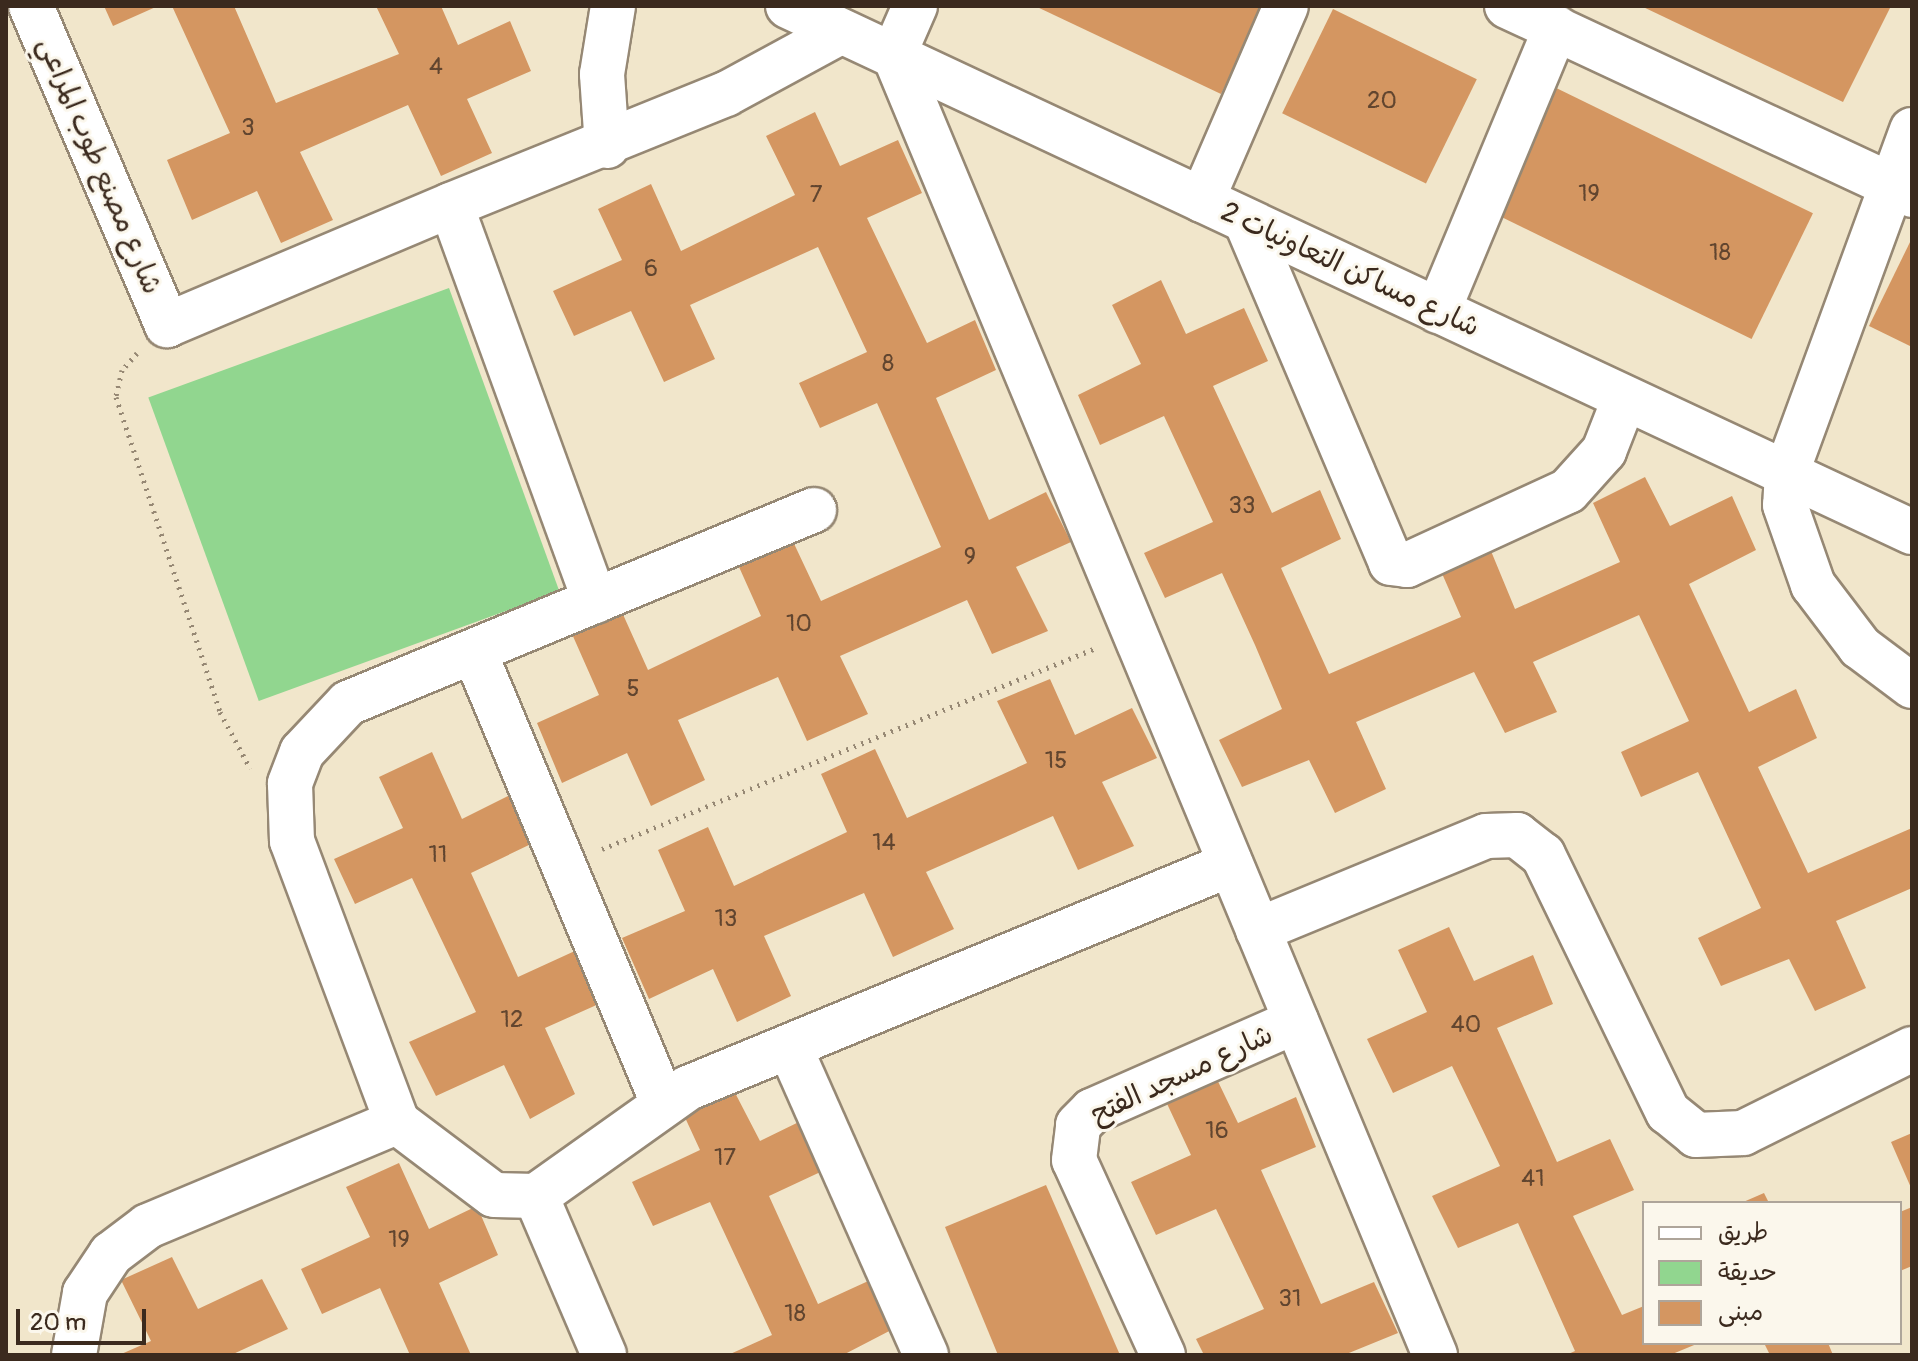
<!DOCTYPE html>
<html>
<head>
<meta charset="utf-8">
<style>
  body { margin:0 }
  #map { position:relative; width:1918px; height:1361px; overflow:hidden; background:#f1e6cb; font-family:Pangolin,"Playpen Sans Arabic",sans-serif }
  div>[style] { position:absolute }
  .green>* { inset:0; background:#91d68f; transform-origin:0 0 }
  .building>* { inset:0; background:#d49661; transform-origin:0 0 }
  .path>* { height:5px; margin-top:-2.5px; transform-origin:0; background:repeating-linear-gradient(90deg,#968874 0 2px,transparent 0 8px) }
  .roads { filter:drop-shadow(2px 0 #968874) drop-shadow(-2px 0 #968874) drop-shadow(0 2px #968874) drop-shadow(0 -2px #968874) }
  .minor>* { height:44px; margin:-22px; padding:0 22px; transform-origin:22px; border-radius:22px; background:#fff }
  span { translate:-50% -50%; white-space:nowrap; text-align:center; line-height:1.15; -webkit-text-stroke:6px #fbf7ec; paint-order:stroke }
  .number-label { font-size:24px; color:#61452f }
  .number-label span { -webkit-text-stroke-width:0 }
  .street-label { font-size:28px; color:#3b2a1e }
  .frame { position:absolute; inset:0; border:8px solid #3b2a1e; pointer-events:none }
  .legend { position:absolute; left:1642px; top:1201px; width:260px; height:144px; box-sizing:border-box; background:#fbf7ec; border:2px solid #aea59a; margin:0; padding:10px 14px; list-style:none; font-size:24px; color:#3b2a1e }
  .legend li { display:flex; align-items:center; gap:16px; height:40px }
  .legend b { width:40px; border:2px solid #aea59a }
  .scale { position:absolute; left:16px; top:1309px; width:130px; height:36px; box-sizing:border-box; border:4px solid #3b2a1e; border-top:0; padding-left:10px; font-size:24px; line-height:28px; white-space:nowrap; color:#3b2a1e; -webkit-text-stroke:6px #fbf7ec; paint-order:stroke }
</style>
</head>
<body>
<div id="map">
  <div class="green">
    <i style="left:449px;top:288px;width:323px;height:320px;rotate:70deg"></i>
  </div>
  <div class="building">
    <i style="clip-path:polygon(104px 6px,158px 6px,113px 26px)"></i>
    <i style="clip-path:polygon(172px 6px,234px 6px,276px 103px,399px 54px,376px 6px,441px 6px,458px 45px,510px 21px,531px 71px,467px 99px,492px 153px,441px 176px,408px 105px,300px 152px,333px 220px,281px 243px,257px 191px,192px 220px,167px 160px,230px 133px)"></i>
    <i style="clip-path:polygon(1035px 6px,1266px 6px,1221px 94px)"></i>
    <i style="clip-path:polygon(1641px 6px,1891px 6px,1843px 102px)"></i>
    <i style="left:1333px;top:9px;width:160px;height:116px;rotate:26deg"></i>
    <i style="left:1546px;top:83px;width:297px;height:140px;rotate:26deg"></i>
    <i style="clip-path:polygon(815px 112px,840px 166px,898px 140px,922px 193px,867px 218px,927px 343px,975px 320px,996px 370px,936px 398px,989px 520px,1046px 492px,1071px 542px,1016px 567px,1048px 631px,992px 654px,967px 600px,840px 656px,868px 714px,807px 741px,778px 677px,678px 720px,705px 780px,651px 806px,627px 753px,562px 783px,537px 723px,599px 695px,572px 634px,621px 610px,648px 670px,761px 616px,735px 558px,789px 533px,821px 601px,941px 547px,877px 403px,820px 428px,799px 383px,867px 352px,818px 247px,690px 305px,715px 359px,664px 382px,631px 311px,574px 336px,553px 291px,622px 260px,598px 209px,651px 184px,681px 251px,795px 195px,766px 136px)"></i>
    <i style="clip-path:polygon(1912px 238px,1912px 347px,1869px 326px)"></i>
    <i style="clip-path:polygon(1161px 280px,1186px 334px,1244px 308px,1268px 361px,1213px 386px,1272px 513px,1320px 490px,1341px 539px,1281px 568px,1329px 674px,1461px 617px,1437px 562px,1486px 539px,1515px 609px,1620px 562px,1593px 503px,1645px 477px,1670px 526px,1732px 496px,1756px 550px,1689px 584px,1749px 712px,1796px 689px,1817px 738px,1758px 767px,1808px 873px,1912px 828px,1912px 888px,1836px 921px,1866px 988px,1815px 1011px,1789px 959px,1721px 986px,1698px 938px,1761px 908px,1698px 772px,1641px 797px,1621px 752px,1689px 721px,1639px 615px,1533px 662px,1557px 712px,1505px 733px,1474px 672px,1356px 722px,1386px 789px,1335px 813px,1309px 760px,1242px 787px,1219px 740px,1282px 709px,1255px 645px,1222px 573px,1165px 598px,1144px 553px,1213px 522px,1164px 416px,1100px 445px,1078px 395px,1141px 364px,1112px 305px)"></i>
    <i style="clip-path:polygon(1050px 679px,1075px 735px,1132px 708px,1157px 758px,1102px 782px,1134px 846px,1078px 870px,1053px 816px,926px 872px,954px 929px,893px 957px,864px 893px,764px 936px,791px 996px,737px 1022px,713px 969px,649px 999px,622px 938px,685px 911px,658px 850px,708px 827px,734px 886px,847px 832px,821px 774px,875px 749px,907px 818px,1027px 763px,997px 701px)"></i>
    <i style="clip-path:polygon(432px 752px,462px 819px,510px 795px,531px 844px,471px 873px,518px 977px,577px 950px,601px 1003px,545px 1028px,575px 1094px,530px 1119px,504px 1065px,436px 1096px,409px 1042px,476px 1012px,412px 878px,355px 904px,334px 859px,403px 828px,379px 777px)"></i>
    <i style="clip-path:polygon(1449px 927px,1474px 981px,1533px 955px,1553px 1004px,1497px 1028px,1557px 1162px,1610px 1139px,1634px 1190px,1573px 1216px,1622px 1315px,1644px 1306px,1644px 1343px,1699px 1343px,1670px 1355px,1566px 1355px,1575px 1351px,1518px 1223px,1458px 1248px,1432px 1196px,1500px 1166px,1452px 1066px,1393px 1093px,1367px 1039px,1427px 1012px,1398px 950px)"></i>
    <i style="clip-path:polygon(1212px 1069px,1238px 1123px,1296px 1097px,1316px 1147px,1261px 1170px,1321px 1304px,1374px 1282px,1398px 1333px,1344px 1355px,1204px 1355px,1196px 1339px,1264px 1309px,1216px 1209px,1156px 1235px,1131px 1182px,1191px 1155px,1162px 1093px)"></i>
    <i style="clip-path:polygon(732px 1087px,760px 1141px,807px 1118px,829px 1168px,769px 1196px,818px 1304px,877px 1277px,897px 1327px,843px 1355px,728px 1355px,772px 1335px,710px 1202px,653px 1226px,632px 1182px,700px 1150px,682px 1111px)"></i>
    <i style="clip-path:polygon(1912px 1133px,1912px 1190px,1891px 1142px)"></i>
    <i style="clip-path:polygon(399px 1163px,429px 1229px,477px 1206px,498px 1255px,439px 1283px,471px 1355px,410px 1355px,380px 1288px,322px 1314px,301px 1269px,370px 1237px,346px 1187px)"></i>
    <i style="clip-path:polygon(1046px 1185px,1120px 1355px,998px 1355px,945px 1227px)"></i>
    <i style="clip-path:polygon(1764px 1193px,1769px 1203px,1741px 1203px)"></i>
    <i style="clip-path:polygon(1912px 1207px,1912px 1266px,1900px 1271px,1900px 1212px)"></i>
    <i style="clip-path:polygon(172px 1257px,198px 1309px,262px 1279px,288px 1329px,231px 1355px,119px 1355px,151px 1341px,121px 1280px)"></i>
    <i style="clip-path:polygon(1764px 1343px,1828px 1343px,1833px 1355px,1770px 1355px)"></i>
  </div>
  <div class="path">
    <i style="left:137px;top:353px;width:23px;rotate:131deg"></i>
    <i style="left:122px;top:370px;width:28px;rotate:103deg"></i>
    <i style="left:116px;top:397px;width:332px;rotate:71.7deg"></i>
    <i style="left:220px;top:712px;width:64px;rotate:61.8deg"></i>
    <i style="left:602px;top:849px;width:533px;rotate:-22.14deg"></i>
  </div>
  <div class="roads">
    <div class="minor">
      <i style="left:31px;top:6px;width:347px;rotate:66.9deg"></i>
      <i style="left:167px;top:325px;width:308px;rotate:-22.9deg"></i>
      <i style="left:788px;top:6px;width:1241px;rotate:25.08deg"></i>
      <i style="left:915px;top:6px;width:52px;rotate:113.6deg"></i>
      <i style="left:894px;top:54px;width:1409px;rotate:67.42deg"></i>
      <i style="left:1507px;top:6px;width:447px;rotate:25deg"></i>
      <i style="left:1912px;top:130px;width:363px;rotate:110.1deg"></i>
      <i style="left:1787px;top:471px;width:34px;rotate:93deg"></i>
      <i style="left:1785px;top:505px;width:85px;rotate:70.7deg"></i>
      <i style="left:1813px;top:585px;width:78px;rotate:52.8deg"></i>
      <i style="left:1860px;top:647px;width:65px;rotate:36.9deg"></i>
      <i style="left:607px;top:146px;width:72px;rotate:-94deg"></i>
      <i style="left:602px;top:74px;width:69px;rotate:-80.8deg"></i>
      <i style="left:1202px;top:200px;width:211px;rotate:-66.6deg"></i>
      <i style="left:1246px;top:221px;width:371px;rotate:67deg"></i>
      <i style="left:1391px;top:563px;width:16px;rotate:7deg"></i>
      <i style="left:1407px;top:565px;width:177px;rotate:-24.7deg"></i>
      <i style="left:1568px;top:491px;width:54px;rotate:-48deg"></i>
      <i style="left:1604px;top:451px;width:55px;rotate:-68.6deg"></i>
      <i style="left:1438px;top:311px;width:307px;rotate:-67.4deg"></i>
      <i style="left:814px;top:510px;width:504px;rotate:157.5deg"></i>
      <i style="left:348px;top:703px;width:67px;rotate:133.2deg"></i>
      <i style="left:302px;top:752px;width:34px;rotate:111deg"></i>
      <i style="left:290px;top:784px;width:57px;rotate:88deg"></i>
      <i style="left:292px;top:841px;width:300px;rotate:69.5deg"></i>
      <i style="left:397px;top:1122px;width:121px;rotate:37deg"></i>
      <i style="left:494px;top:1195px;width:42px;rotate:1.4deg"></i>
      <i style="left:536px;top:1196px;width:186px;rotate:-35.4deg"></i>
      <i style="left:688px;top:1088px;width:587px;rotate:-22.42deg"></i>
      <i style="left:595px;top:601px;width:421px;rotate:-110deg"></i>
      <i style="left:451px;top:205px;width:297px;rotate:-22deg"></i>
      <i style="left:726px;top:94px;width:130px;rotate:-28.5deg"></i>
      <i style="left:474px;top:651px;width:489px;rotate:67.3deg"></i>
      <i style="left:1258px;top:930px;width:247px;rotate:-22.4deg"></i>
      <i style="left:1486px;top:836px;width:31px;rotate:-2deg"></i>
      <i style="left:1517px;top:835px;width:33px;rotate:38deg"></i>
      <i style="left:1543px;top:855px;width:286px;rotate:64.1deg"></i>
      <i style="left:1668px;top:1112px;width:36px;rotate:39deg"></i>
      <i style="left:1696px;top:1135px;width:47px;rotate:-2.4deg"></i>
      <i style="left:1743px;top:1133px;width:189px;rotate:-26.4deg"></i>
      <i style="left:790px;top:1048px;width:336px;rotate:66.1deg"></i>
      <i style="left:536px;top:1196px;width:173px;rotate:66.8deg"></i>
      <i style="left:74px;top:1355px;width:63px;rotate:-79.9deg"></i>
      <i style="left:85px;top:1293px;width:47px;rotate:-56.3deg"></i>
      <i style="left:111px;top:1254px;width:46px;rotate:-37.1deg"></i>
      <i style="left:148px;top:1226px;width:270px;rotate:-22.7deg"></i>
      <i style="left:1163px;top:1355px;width:214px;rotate:-114.5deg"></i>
      <i style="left:1074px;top:1160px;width:35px;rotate:-83deg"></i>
      <i style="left:1078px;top:1125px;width:20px;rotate:-45deg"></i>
      <i style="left:1092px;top:1111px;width:223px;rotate:-23.8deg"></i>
    </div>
  </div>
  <div class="number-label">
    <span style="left:436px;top:67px">4</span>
    <span style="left:1382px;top:101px">20</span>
    <span style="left:248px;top:128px">3</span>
    <span style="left:1589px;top:194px">19</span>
    <span style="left:816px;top:195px">7</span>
    <span style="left:1720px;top:253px">18</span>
    <span style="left:651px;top:269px">6</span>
    <span style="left:888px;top:364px">8</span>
    <span style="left:1242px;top:506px">33</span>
    <span style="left:970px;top:557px">9</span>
    <span style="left:799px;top:624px">10</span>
    <span style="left:633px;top:689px">5</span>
    <span style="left:1056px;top:761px">15</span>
    <span style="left:884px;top:843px">14</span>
    <span style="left:438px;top:855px">11</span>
    <span style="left:726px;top:919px">13</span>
    <span style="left:512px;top:1020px">12</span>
    <span style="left:1466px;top:1025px">40</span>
    <span style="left:1217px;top:1131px">16</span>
    <span style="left:725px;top:1158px">17</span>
    <span style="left:1533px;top:1179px">41</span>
    <span style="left:399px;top:1240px">19</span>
    <span style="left:1290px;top:1299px">31</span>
    <span style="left:795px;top:1314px">18</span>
  </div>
  <div class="street-label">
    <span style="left:99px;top:166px;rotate:67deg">شارع مصنع طوب المراعي</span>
    <span style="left:1350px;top:270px;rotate:25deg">شارع مساكن التعاونيات 2</span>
    <span style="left:1182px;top:1075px;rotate:-25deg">شارع مسجد الفتح</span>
  </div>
  <div class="frame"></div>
  <ul class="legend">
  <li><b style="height:10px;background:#fff"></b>طريق</li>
  <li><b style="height:22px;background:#91d68f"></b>حديقة</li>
  <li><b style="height:22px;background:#d49661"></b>مبنى</li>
  </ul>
  <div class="scale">20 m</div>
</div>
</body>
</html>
